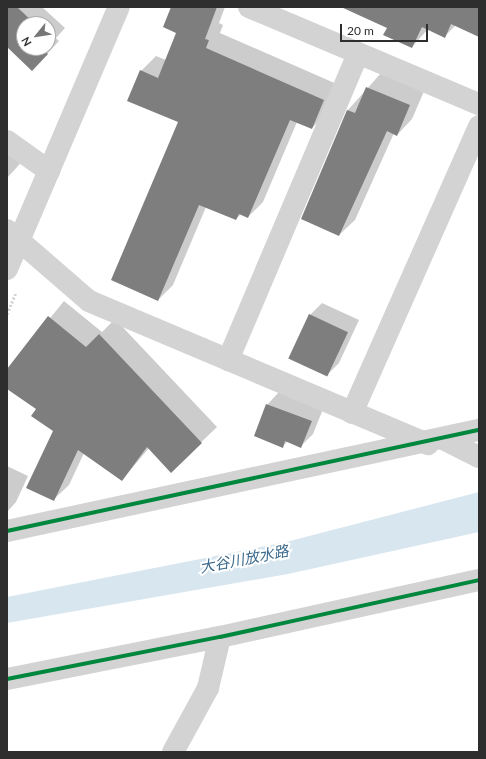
<!DOCTYPE html>
<html>
<head>
<meta charset="utf-8">
<style>
  body { margin:0 }
  #map { position:relative; width:486px; height:759px; overflow:hidden; background:#fff; font-family:Lato,"Noto Sans JP",sans-serif }
  div>[style] { position:absolute }
  .water>* { inset:0; background:#d8e6f0 }
  .shadow>* { inset:0; background:#0003 }
  .building>* { inset:0; background:#7e7e7e; transform-origin:0 0 }
  .path>* { height:2.5px; margin-top:-1.25px; transform-origin:0; background:repeating-linear-gradient(90deg,#d3d3d3 0 2px,transparent 0 4px) }
  .minor>* { height:22px; margin:-11px; padding:0 11px; transform-origin:11px; border-radius:11px; background:#d3d3d3 }
  .cycleway>* { height:4px; margin:-2px; padding:0 2px; transform-origin:2px; border-radius:2px; background:#00873e }
  span { translate:-50% -50%; white-space:nowrap; text-align:center; line-height:1.15; -webkit-text-stroke:4px #fff; paint-order:stroke }
  .water-label { font-size:15px; color:#3e6b8d; font-style:italic }
  .frame { position:absolute; inset:0; border:8px solid #2e2e2e; pointer-events:none }
  .north { position:absolute; left:16px; top:16px; width:40px; height:40px; box-sizing:border-box; background:#fff; border:1px solid #ababab; border-radius:50%; rotate:240deg; font-size:11px; font-weight:700; line-height:16px; text-align:center; color:#2e2e2e }
  .north::after { content:''; display:block; margin:auto; width:14px; height:18px; background:#777; clip-path:polygon(50% 0,100% 100%,50% 72%,0 100%) }
  .scale { position:absolute; left:340px; top:24px; width:88px; height:18px; box-sizing:border-box; border:2px solid #2e2e2e; border-top:0; padding-left:5px; font-size:12px; line-height:14px; white-space:nowrap; color:#2e2e2e; -webkit-text-stroke:3px #fff; paint-order:stroke }
</style>
</head>
<body>
<div id="map">
  <div class="water">
    <i style="clip-path:polygon(479px 492px,479px 532px,288px 574px,7px 623px,7px 597px,286px 542px)"></i>
  </div>
  <div class="shadow">
    <i style="clip-path:polygon(evenodd,7px 7px,42px 7px,65px 28px,56px 38px,59px 41px,44px 57px,7px 46px,7px 7px,24px 24px,48px 24px,48px 48px,24px 48px,24px 24px)"></i>
    <i style="clip-path:polygon(172px 7px,225px 7px,219px 23px,223px 25px,220px 33px,339px 85px,327px 113px,312px 128px,297px 122px,263px 202px,248px 217px,241px 214px,236px 219px,206px 207px,173px 285px,158px 300px,180px 122px,141px 71px,156px 56px,166px 60px,178px 32px)"></i>
    <i style="clip-path:polygon(343px 7px,479px 7px,479px 33px,456px 25px,445px 36px,428px 29px,412px 47px,388px 27px)"></i>
    <i style="clip-path:polygon(382px 72px,425px 89px,412px 119px,397px 135px,394px 133px,355px 220px,339px 235px,303px 218px,348px 110px)"></i>
    <i style="clip-path:polygon(7px 135px,29px 154px,7px 178px)"></i>
    <i style="clip-path:polygon(64px 301px,102px 332px,115px 319px,217px 427px,171px 471px,149px 448px,122px 480px,84px 453px,69px 485px,53px 500px,54px 431px,37px 408px,7px 384px,7px 371px)"></i>
    <i style="clip-path:polygon(322px 303px,359px 320px,339px 363px,327px 375px,310px 315px)"></i>
    <i style="clip-path:polygon(279px 392px,323px 409px,313px 434px,301px 446px,288px 441px,283px 446px,267px 405px)"></i>
    <i style="clip-path:polygon(7px 466px,28px 476px,16px 502px,7px 512px)"></i>
  </div>
  <div class="building">
    <i style="clip-path:polygon(7px 7px,17px 7px,35px 24px,24px 24px,24px 48px,47px 48px,44px 50px,48px 54px,32px 71px,7px 47px)"></i>
    <i style="clip-path:polygon(171px 7px,217px 7px,205px 39px,209px 40px,206px 48px,324px 100px,312px 129px,290px 120px,248px 218px,239px 214px,236px 220px,199px 205px,158px 301px,111px 280px,178px 122px,127px 101px,140px 70px,158px 78px,176px 33px,163px 27px)"></i>
    <i style="clip-path:polygon(341px 7px,479px 7px,479px 37px,451px 24px,445px 38px,422px 27px,412px 48px,383px 35px,387px 28px)"></i>
    <i style="clip-path:polygon(366px 87px,410px 105px,397px 136px,387px 131px,339px 236px,301px 219px,347px 110px,355px 113px)"></i>
    <i style="left:309px;top:314px;width:43px;height:49px;rotate:25deg"></i>
    <i style="clip-path:polygon(48px 316px,86px 347px,99px 334px,202px 443px,171px 473px,147px 447px,122px 481px,78px 450px,54px 501px,26px 488px,53px 431px,31px 416px,36px 409px,7px 389px,7px 369px)"></i>
    <i style="clip-path:polygon(266px 404px,312px 421px,301px 448px,285px 441px,283px 448px,254px 436px)"></i>
  </div>
  <div class="path">
    <i style="left:7px;top:314px;width:22px;rotate:-68deg"></i>
  </div>
  <div class="minor">
    <i style="left:249px;top:7px;width:250px;rotate:22.9deg"></i>
    <i style="left:7px;top:141px;width:52px;rotate:35.5deg"></i>
    <i style="left:7px;top:230px;width:108px;rotate:40.9deg"></i>
    <i style="left:89px;top:301px;width:368px;rotate:22.9deg"></i>
    <i style="left:7px;top:269px;width:285px;rotate:-66.9deg"></i>
    <i style="left:228px;top:360px;width:333px;rotate:-67deg"></i>
    <i style="left:352px;top:413px;width:314px;rotate:-66.1deg"></i>
    <i style="left:443px;top:439px;width:40px;rotate:26.6deg"></i>
    <i style="left:7px;top:531px;width:483px;rotate:-12.1deg"></i>
    <i style="left:7px;top:679px;width:217px;rotate:-11.2deg"></i>
    <i style="left:220px;top:637px;width:265px;rotate:-12.4deg"></i>
    <i style="left:173px;top:752px;width:73px;rotate:-61.3deg"></i>
    <i style="left:208px;top:688px;width:52px;rotate:-76.8deg"></i>
  </div>
  <div class="cycleway">
    <i style="left:7px;top:531px;width:483px;rotate:-12.1deg"></i>
    <i style="left:7px;top:679px;width:217px;rotate:-11.2deg"></i>
    <i style="left:220px;top:637px;width:265px;rotate:-12.4deg"></i>
  </div>
  <div class="water-label">
    <span style="left:244px;top:559px;rotate:-11deg">大谷川放水路</span>
  </div>
  <div class="frame"></div>
  <div class="north">N</div>
  <div class="scale">20 m</div>
</div>
</body>
</html>
